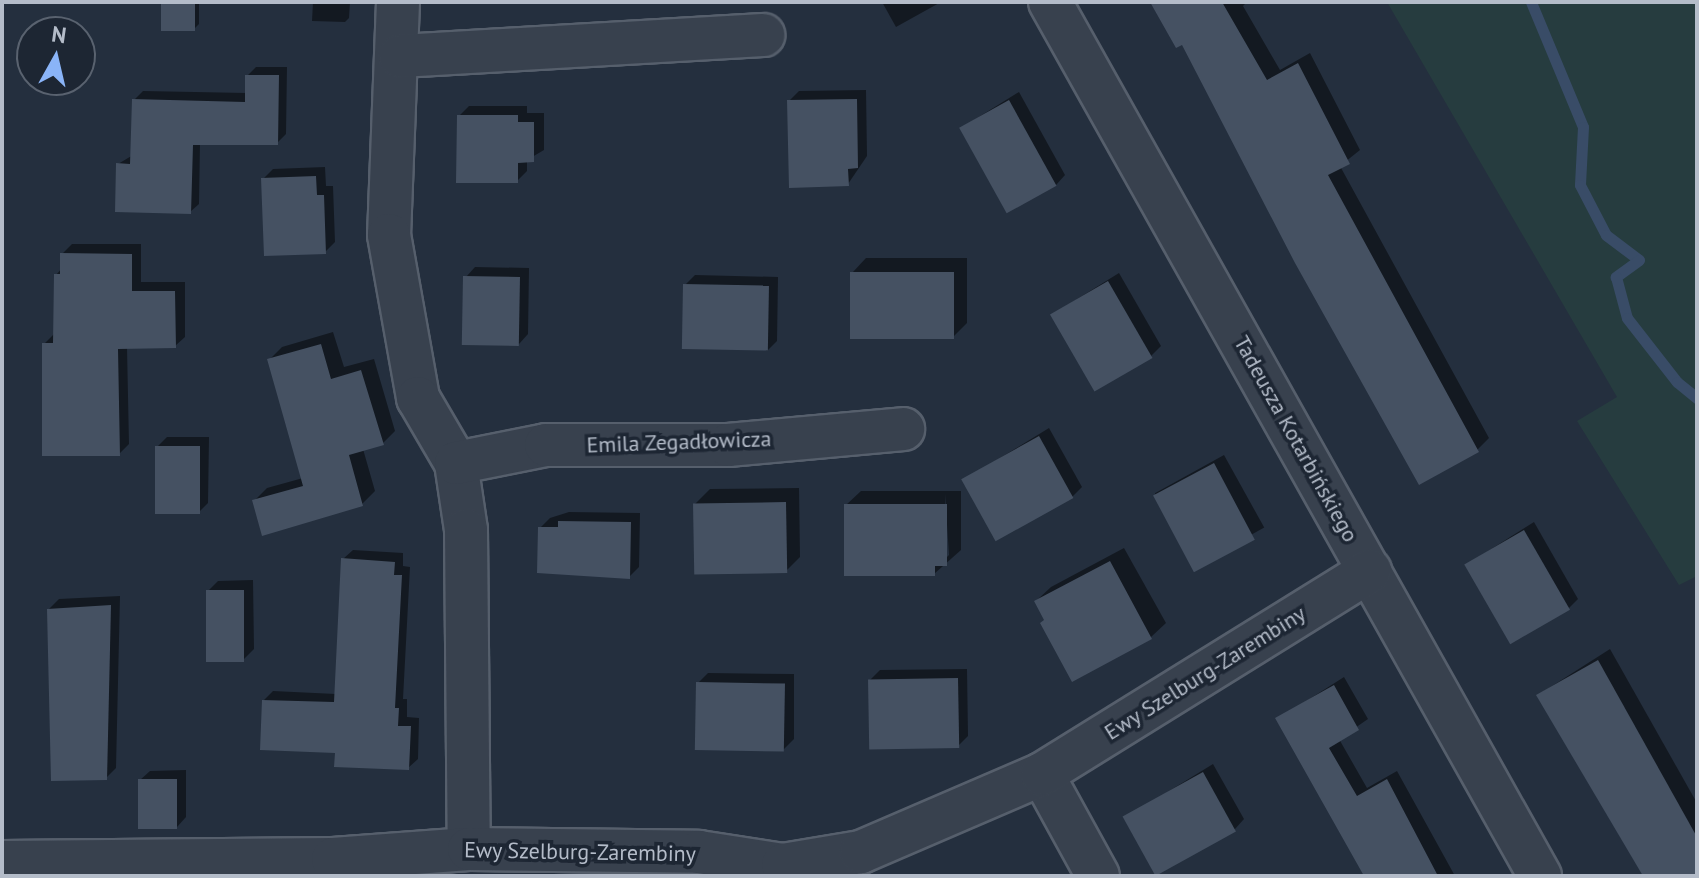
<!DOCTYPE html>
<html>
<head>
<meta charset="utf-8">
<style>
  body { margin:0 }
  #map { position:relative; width:1699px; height:878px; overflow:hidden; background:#242f3e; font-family:"PT Sans",sans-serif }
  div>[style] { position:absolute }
  .green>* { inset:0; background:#263c3f }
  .shadow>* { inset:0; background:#0007; transform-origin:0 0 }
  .stream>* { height:11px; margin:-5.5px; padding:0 5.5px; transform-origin:5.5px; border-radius:5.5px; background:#394c67 }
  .building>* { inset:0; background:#455162; transform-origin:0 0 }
  .roads { filter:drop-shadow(2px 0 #565f6c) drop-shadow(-2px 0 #565f6c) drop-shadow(0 2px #565f6c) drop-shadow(0 -2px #565f6c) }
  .minor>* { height:42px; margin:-21px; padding:0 21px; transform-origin:21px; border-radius:21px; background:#38414e }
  span { translate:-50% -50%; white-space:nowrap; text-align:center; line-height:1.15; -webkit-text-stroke:7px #1d2633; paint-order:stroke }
  .street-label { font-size:22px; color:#b4bcc9 }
  .frame { position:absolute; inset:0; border:4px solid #b4bcc9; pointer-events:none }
  .north { position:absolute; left:16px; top:16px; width:80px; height:80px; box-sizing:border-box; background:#1d2633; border:2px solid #59626f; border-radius:50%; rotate:8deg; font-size:22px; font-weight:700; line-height:32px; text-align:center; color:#b4bcc9 }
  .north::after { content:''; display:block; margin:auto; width:28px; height:36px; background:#8ab4f8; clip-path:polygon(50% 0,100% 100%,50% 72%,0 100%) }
</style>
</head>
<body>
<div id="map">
  <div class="green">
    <i style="clip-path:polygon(1387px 2px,1697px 2px,1697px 576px,1679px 585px,1577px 421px,1617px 397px)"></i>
  </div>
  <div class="shadow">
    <i style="clip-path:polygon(163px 2px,199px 2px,199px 24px,194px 29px)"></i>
    <i style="clip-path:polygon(313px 2px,350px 2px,349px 18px,345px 22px,312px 21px)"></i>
    <i style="clip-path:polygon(882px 2px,941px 2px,896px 27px)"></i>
    <i style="clip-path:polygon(1152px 2px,1247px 2px,1243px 6px,1280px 70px,1310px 53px,1360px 150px,1340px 166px,1489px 438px,1477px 450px)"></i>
    <i style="clip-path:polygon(256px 67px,287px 67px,286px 134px,277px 143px,200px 143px,199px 204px,190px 212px,118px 164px,133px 155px,134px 100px,143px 91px,247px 93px,247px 76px)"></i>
    <i style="clip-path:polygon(866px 90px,867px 156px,848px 184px,789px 101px,799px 91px)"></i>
    <i style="clip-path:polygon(1019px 92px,1065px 175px,1056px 185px,961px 128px)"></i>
    <i style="clip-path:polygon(469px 106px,527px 106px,527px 113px,544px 113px,544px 150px,527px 160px,527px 171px,517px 181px,459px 116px)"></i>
    <i style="clip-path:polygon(325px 167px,326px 186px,333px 186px,335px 242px,325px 252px,263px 179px,273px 169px)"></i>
    <i style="clip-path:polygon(72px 244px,141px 244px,141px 282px,185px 282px,185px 337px,175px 346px,127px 347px,129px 444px,119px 454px,44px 344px,54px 334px,56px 275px,62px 268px,62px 254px)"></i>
    <i style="clip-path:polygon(866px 258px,967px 258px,967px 323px,953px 337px,852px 273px)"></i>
    <i style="clip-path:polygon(475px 267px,529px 268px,528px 334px,519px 344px,466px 277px)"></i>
    <i style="clip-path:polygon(1119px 273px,1161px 346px,1151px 356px,1053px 314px)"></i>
    <i style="clip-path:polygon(695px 275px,778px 277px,777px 341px,767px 351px,685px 285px)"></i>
    <i style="clip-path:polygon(333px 332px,344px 367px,374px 359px,395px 431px,382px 444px,363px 449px,375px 491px,362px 504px,254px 501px,267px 488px,303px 478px,269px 360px,282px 347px)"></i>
    <i style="clip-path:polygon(1049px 428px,1082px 487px,1072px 497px,964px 480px)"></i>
    <i style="clip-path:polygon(167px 437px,209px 437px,208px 503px,198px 513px,157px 447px)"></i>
    <i style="left:1224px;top:455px;width:83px;height:79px;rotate:61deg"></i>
    <i style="clip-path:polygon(799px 488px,800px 557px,786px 571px,695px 504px,710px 489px)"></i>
    <i style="clip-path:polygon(evenodd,861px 491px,961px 491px,961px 550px,934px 574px,846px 505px,861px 491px,945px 494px,949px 555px,945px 559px,945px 494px)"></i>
    <i style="clip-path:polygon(569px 512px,640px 513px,639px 567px,629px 577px,540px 528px,550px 518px)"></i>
    <i style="clip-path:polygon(1534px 522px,1578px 599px,1568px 609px,1466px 565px)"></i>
    <i style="clip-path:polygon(1124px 548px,1166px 623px,1151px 637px,1073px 680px,1036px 601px,1051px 587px)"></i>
    <i style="clip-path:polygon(353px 550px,403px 553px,403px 566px,410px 567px,403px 699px,407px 699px,407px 717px,419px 718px,418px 759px,408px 768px,337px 752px,264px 700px,273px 691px,336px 694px,343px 559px)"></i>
    <i style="clip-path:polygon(253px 580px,254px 649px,244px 659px,208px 591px,218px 581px)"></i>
    <i style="clip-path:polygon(120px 596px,116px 768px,106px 778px,49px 609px,59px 599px)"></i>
    <i style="clip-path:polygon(1610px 649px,1697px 803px,1697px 870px,1686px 876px,1645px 876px,1538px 695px)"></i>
    <i style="clip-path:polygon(967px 669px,968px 736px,958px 746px,870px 680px,880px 670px)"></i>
    <i style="clip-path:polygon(708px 673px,794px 674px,794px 739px,784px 749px,698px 683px)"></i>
    <i style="clip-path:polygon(1344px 677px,1368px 719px,1339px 739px,1367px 788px,1397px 771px,1455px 876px,1366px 876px,1278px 719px)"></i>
    <i style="clip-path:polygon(1213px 764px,1244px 819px,1235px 829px,1125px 818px)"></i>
    <i style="clip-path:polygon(186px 770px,186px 817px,177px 827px,140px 780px,150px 771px)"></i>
  </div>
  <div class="stream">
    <i style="left:1531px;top:2px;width:135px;rotate:67.4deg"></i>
    <i style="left:1583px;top:127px;width:58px;rotate:93deg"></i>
    <i style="left:1580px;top:185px;width:56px;rotate:62.5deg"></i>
    <i style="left:1606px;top:235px;width:41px;rotate:37.1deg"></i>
    <i style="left:1639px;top:260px;width:29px;rotate:144deg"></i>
    <i style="left:1616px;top:277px;width:42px;rotate:75deg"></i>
    <i style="left:1627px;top:318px;width:81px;rotate:52deg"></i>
    <i style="left:1677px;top:382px;width:26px;rotate:39deg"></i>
  </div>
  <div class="building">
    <i style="left:161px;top:2px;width:34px;height:29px"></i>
    <i style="clip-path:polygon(1150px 2px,1222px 2px,1267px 80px,1298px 63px,1350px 164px,1328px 175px,1479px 452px,1419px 485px,1295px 263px,1182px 45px,1176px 48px)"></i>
    <i style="clip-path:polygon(245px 75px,279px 75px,278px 145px,193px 145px,191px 214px,115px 212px,116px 163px,130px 164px,132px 99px,245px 102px)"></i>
    <i style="clip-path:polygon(857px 99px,858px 168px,848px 169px,849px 186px,789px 188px,787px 100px)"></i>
    <i style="left:1009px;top:100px;width:98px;height:57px;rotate:61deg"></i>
    <i style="clip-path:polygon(457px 115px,518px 115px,518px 122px,534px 122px,534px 162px,518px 163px,518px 183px,456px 183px)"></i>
    <i style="clip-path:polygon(316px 176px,317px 195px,324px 195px,326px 254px,264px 256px,261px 178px)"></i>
    <i style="clip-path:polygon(60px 253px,132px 254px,132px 291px,175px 291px,176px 348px,118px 349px,120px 456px,42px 456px,42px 343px,53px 343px,54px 274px,60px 274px)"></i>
    <i style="left:850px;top:272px;width:104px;height:67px"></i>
    <i style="left:463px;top:276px;width:57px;height:69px;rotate:1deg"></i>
    <i style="left:1108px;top:281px;width:89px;height:67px;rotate:60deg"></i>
    <i style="left:683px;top:284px;width:86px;height:65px;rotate:1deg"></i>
    <i style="clip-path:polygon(321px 344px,331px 379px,361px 370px,384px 445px,349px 455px,363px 506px,262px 536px,252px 500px,303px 486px,267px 359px)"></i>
    <i style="left:1039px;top:436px;width:71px;height:89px;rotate:61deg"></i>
    <i style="left:155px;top:446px;width:45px;height:68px"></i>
    <i style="left:1214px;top:463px;width:87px;height:69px;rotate:62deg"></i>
    <i style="left:786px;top:502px;width:71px;height:93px;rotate:89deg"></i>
    <i style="clip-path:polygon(844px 504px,947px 504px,947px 566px,935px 566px,935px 576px,844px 576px)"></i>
    <i style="clip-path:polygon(558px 521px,631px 522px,630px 579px,537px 573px,538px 527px,558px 527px)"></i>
    <i style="left:1524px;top:530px;width:92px;height:69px;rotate:60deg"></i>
    <i style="clip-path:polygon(341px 558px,395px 562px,394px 575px,402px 575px,395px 708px,399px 708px,398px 726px,411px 726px,409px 770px,334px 767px,335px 753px,260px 750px,262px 700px,334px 702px)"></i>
    <i style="clip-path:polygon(1110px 561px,1152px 639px,1072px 682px,1040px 623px,1044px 620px,1034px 601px)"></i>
    <i style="left:206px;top:590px;width:38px;height:72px"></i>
    <i style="clip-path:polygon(111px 605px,107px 780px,51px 781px,47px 609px)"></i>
    <i style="clip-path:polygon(1598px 660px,1697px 837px,1697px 876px,1643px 876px,1536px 695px)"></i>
    <i style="left:958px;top:678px;width:70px;height:90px;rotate:89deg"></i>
    <i style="left:696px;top:682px;width:89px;height:68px;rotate:1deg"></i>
    <i style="clip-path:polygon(1334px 685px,1359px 730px,1329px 748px,1357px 796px,1387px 779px,1438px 876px,1364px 876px,1275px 718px)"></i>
    <i style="left:1203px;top:772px;width:68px;height:92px;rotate:61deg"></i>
    <i style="left:177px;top:779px;width:50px;height:39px;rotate:90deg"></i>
  </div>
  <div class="roads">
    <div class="minor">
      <i style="left:398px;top:2px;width:233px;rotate:92.2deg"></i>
      <i style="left:389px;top:235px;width:166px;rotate:79.9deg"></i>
      <i style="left:418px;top:398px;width:75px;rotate:59.7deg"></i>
      <i style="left:456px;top:463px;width:68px;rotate:81.5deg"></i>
      <i style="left:466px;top:530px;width:319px;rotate:89.5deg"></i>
      <i style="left:1050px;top:2px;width:1002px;rotate:60.72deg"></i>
      <i style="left:400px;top:56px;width:364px;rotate:-3.3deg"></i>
      <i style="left:456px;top:463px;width:92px;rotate:-11.3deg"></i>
      <i style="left:546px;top:445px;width:182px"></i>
      <i style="left:728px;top:445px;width:176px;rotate:-5.2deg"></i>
      <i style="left:1042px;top:774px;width:116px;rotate:61.2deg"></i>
      <i style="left:2px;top:862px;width:331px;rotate:-0.5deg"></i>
      <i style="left:333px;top:859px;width:136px;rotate:-4.2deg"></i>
      <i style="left:469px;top:849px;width:230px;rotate:0.7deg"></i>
      <i style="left:699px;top:852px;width:85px;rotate:8.8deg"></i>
      <i style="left:783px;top:865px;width:79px;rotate:-9.5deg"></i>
      <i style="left:861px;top:852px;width:197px;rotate:-23.3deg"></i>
      <i style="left:1042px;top:774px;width:386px;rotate:-31.8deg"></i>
    </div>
  </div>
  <div class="street-label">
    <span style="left:1296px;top:439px;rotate:61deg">Tadeusza Kotarbińskiego</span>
    <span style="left:679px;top:442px;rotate:-2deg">Emila Zegadłowicza</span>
    <span style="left:1205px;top:673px;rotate:-32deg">Ewy Szelburg-Zarembiny</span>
    <span style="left:580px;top:852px;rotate:1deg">Ewy Szelburg-Zarembiny</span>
  </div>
  <div class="frame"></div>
  <div class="north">N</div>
</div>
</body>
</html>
